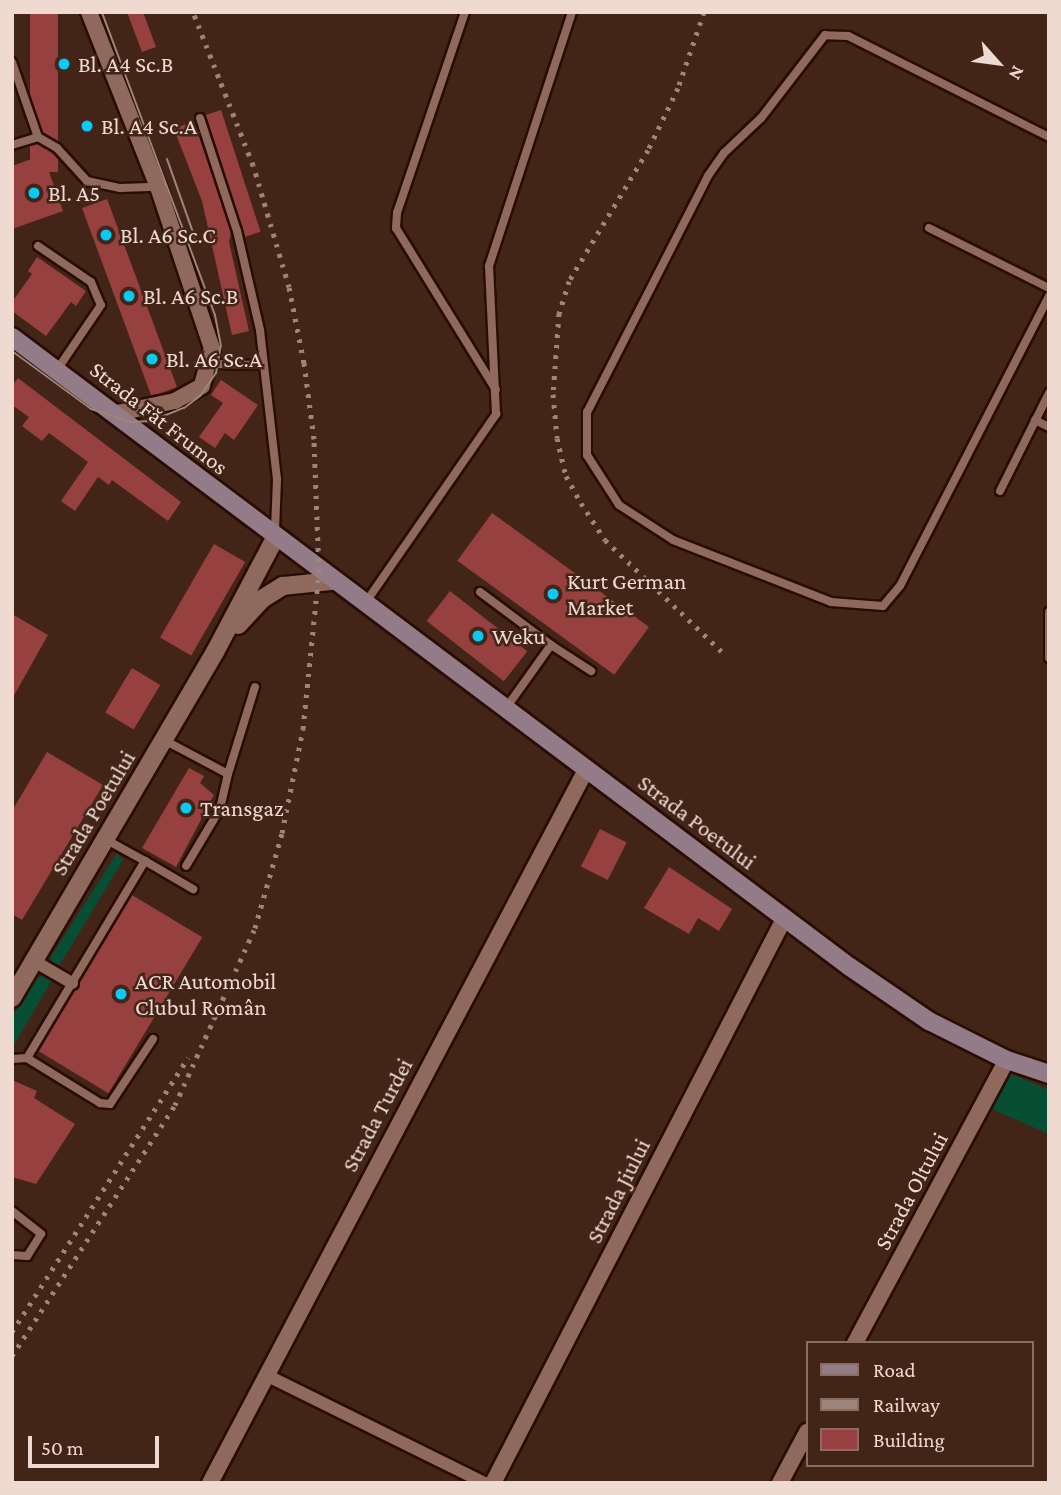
<!DOCTYPE html>
<html>
<head>
<meta charset="utf-8">
<style>
  body { margin:0 }
  #map { position:relative; width:1061px; height:1495px; overflow:hidden; background:#432518; font-family:"Crimson Pro",serif }
  div>[style] { position:absolute }
  .green>* { inset:0; background:#064f35 }
  .building>* { inset:0; background:#974040; transform-origin:0 0 }
  .roads { filter:drop-shadow(2px 0 #290c03) drop-shadow(-2px 0 #290c03) drop-shadow(0 2px #290c03) drop-shadow(0 -2px #290c03) }
  .service>* { height:8px; margin:-4px; padding:0 4px; transform-origin:4px; border-radius:4px; background:#8f6a5c }
  .pedestrian>* { height:12px; margin:-6px; padding:0 6px; transform-origin:6px; border-radius:6px; background:#8f6a5c }
  .minor>* { height:16px; margin:-8px; padding:0 8px; transform-origin:8px; border-radius:8px; background:#8f6a5c }
  .tertiary>* { height:18px; margin:-9px; padding:0 9px; transform-origin:9px; border-radius:9px; background:#8f6a5c }
  .secondary>* { height:18px; margin:-9px; padding:0 9px; transform-origin:9px; border-radius:9px; background:#947b88 }
  .tram>* { height:2px; margin:-1px; padding:0 1px; transform-origin:1px; border-radius:1px; background:#9e857b }
  .rail>* { height:5px; margin-top:-2.5px; transform-origin:0; background:repeating-linear-gradient(90deg,#9e857b 0 3.5px,transparent 0 10.5px) }
  .dots>* { width:19px; height:19px; translate:-50% -50%; box-sizing:border-box; border:4px solid #432518; border-radius:50% }
  span { translate:-50% -50%; white-space:nowrap; text-align:center; line-height:1.15; -webkit-text-stroke:5px #432518; paint-order:stroke }
  .poi-label { font-size:23px; color:#efdad2 }
  .left { translate:0 -50%; text-align:left }
  .street-label { font-size:23px; color:#efdad2 }
  .frame { position:absolute; inset:0; border:14px solid #efdad2; pointer-events:none }
  .legend { position:absolute; left:806px; top:1341px; width:228px; height:126px; box-sizing:border-box; background:#432518; border:2px solid #886d62; margin:0; padding:9px 12px; list-style:none; font-size:21px; color:#efdad2 }
  .legend li { display:flex; align-items:center; gap:14px; height:35px }
  .legend b { width:35px; border:2px solid #886d62 }
  .north { position:absolute; left:963px; top:28px; width:70px; height:70px; -webkit-text-stroke:5px #432518; paint-order:stroke; rotate:118deg; font-size:19px; font-weight:700; line-height:28px; text-align:center; color:#efdad2 }
  .north::after { content:''; display:block; margin:auto; width:24px; height:32px; background:#efdad2; clip-path:polygon(50% 0,100% 100%,50% 72%,0 100%) }
  .scale { position:absolute; left:28px; top:1436px; width:131px; height:32px; box-sizing:border-box; border:4px solid #efdad2; border-top:0; padding-left:9px; font-size:21px; line-height:24px; white-space:nowrap; color:#efdad2; -webkit-text-stroke:5px #432518; paint-order:stroke }
</style>
</head>
<body>
<div id="map">
  <div class="green">
    <i style="clip-path:polygon(117px 853px,123px 860px,59px 966px,54px 967px,50px 958px)"></i>
    <i style="clip-path:polygon(45px 975px,52px 980px,12px 1048px,12px 1017px,37px 978px)"></i>
    <i style="clip-path:polygon(1009px 1073px,1049px 1090px,1049px 1134px,992px 1109px)"></i>
  </div>
  <div class="building">
    <i style="left:30px;top:12px;width:28px;height:160px"></i>
    <i style="clip-path:polygon(127px 12px,143px 12px,156px 47px,142px 52px)"></i>
    <i style="left:221px;top:110px;width:128px;height:16px;rotate:72deg"></i>
    <i style="clip-path:polygon(194px 121px,231px 233px,229px 242px,249px 331px,232px 335px,202px 201px,174px 129px)"></i>
    <i style="clip-path:polygon(43px 155px,63px 211px,12px 229px,12px 166px)"></i>
    <i style="clip-path:polygon(107px 199px,177px 387px,158px 394px,151px 395px,82px 208px)"></i>
    <i style="clip-path:polygon(37px 257px,86px 291px,76px 306px,71px 302px,46px 336px,12px 311px,12px 302px,32px 274px,28px 271px)"></i>
    <i style="clip-path:polygon(18px 378px,181px 502px,168px 521px,112px 480px,109px 485px,98px 477px,75px 511px,61px 501px,88px 462px,49px 433px,42px 441px,22px 426px,29px 417px,12px 405px,12px 386px)"></i>
    <i style="clip-path:polygon(221px 380px,258px 405px,234px 440px,225px 433px,215px 448px,199px 437px,223px 403px,211px 395px)"></i>
    <i style="left:492px;top:513px;width:194px;height:59px;rotate:36deg"></i>
    <i style="left:214px;top:544px;width:36px;height:108px;rotate:30deg"></i>
    <i style="left:450px;top:591px;width:98px;height:38px;rotate:38deg"></i>
    <i style="clip-path:polygon(12px 614px,48px 635px,12px 699px)"></i>
    <i style="left:132px;top:668px;width:33px;height:52px;rotate:31deg"></i>
    <i style="clip-path:polygon(47px 752px,103px 785px,22px 920px,12px 914px,12px 811px)"></i>
    <i style="clip-path:polygon(189px 768px,204px 776px,200px 783px,214px 795px,176px 867px,142px 848px)"></i>
    <i style="left:600px;top:829px;width:30px;height:42px;rotate:27deg"></i>
    <i style="clip-path:polygon(669px 867px,732px 909px,719px 931px,698px 918px,689px 934px,644px 908px)"></i>
    <i style="left:132px;top:895px;width:82px;height:182px;rotate:31deg"></i>
    <i style="clip-path:polygon(12px 1080px,37px 1091px,34px 1098px,75px 1124px,36px 1184px,12px 1177px)"></i>
  </div>
  <div class="roads">
    <div class="service">
      <i style="left:465px;top:12px;width:212px;rotate:108.7deg"></i>
      <i style="left:397px;top:213px;width:15px;rotate:94deg"></i>
      <i style="left:396px;top:228px;width:190px;rotate:58.3deg"></i>
      <i style="left:12px;top:62px;width:79px;rotate:70.9deg"></i>
      <i style="left:200px;top:118px;width:119px;rotate:71.9deg"></i>
      <i style="left:237px;top:231px;width:102px;rotate:76.9deg"></i>
      <i style="left:260px;top:330px;width:150px;rotate:83.5deg"></i>
      <i style="left:277px;top:479px;width:53px;rotate:92.2deg"></i>
      <i style="left:1049px;top:137px;width:225px;rotate:-153.3deg"></i>
      <i style="left:848px;top:36px;width:23px;rotate:-178deg"></i>
      <i style="left:825px;top:35px;width:105px;rotate:127.6deg"></i>
      <i style="left:761px;top:118px;width:51px;rotate:136.6deg"></i>
      <i style="left:724px;top:153px;width:28px;rotate:125deg"></i>
      <i style="left:708px;top:176px;width:265px;rotate:117.1deg"></i>
      <i style="left:587px;top:412px;width:43px;rotate:90deg"></i>
      <i style="left:587px;top:455px;width:59px;rotate:57.4deg"></i>
      <i style="left:619px;top:505px;width:64px;rotate:32.9deg"></i>
      <i style="left:673px;top:540px;width:170px;rotate:21.4deg"></i>
      <i style="left:831px;top:602px;width:52px;rotate:4.4deg"></i>
      <i style="left:883px;top:606px;width:26px;rotate:-50deg"></i>
      <i style="left:900px;top:586px;width:326px;rotate:-62.8deg"></i>
      <i style="left:12px;top:145px;width:27px;rotate:-17deg"></i>
      <i style="left:38px;top:137px;width:22px;rotate:30deg"></i>
      <i style="left:57px;top:148px;width:45px;rotate:47.7deg"></i>
      <i style="left:87px;top:181px;width:34px;rotate:12deg"></i>
      <i style="left:120px;top:188px;width:38px;rotate:-2deg"></i>
      <i style="left:929px;top:228px;width:134px;rotate:26.6deg"></i>
      <i style="left:38px;top:246px;width:64px;rotate:34.2deg"></i>
      <i style="left:91px;top:282px;width:25px;rotate:67deg"></i>
      <i style="left:101px;top:305px;width:78px;rotate:124.1deg"></i>
      <i style="left:211px;top:364px;width:53px;rotate:1.1deg"></i>
      <i style="left:1035px;top:420px;width:16px;rotate:27deg"></i>
      <i style="left:1000px;top:491px;width:110px;rotate:-63.4deg"></i>
      <i style="left:480px;top:592px;width:89px;rotate:36.7deg"></i>
      <i style="left:551px;top:645px;width:77px;rotate:125.5deg"></i>
      <i style="left:366px;top:602px;width:229px;rotate:-55.3deg"></i>
      <i style="left:496px;top:414px;width:148px;rotate:-92.7deg"></i>
      <i style="left:489px;top:266px;width:267px;rotate:-71.9deg"></i>
      <i style="left:1049px;top:612px;width:46px;rotate:90deg"></i>
      <i style="left:551px;top:645px;width:48px;rotate:33deg"></i>
      <i style="left:164px;top:740px;width:72px;rotate:28deg"></i>
      <i style="left:228px;top:774px;width:36px;rotate:103deg"></i>
      <i style="left:220px;top:809px;width:66px;rotate:120.8deg"></i>
      <i style="left:228px;top:774px;width:91px;rotate:-72.8deg"></i>
      <i style="left:105px;top:839px;width:46px;rotate:28.8deg"></i>
      <i style="left:27px;top:1058px;width:230px;rotate:-59.1deg"></i>
      <i style="left:145px;top:861px;width:56px;rotate:30.3deg"></i>
      <i style="left:12px;top:1059px;width:15px;rotate:-4deg"></i>
      <i style="left:27px;top:1058px;width:86px;rotate:31.7deg"></i>
      <i style="left:100px;top:1103px;width:10px;rotate:6deg"></i>
      <i style="left:110px;top:1104px;width:78px;rotate:-56.5deg"></i>
      <i style="left:12px;top:1211px;width:37px;rotate:38deg"></i>
      <i style="left:41px;top:1234px;width:26px;rotate:122deg"></i>
      <i style="left:27px;top:1256px;width:15px;rotate:-176deg"></i>
    </div>
    <div class="pedestrian">
      <i style="left:34px;top:961px;width:44px;rotate:30.1deg"></i>
      <i style="left:266px;top:1375px;width:244px;rotate:26.3deg"></i>
    </div>
    <div class="minor">
      <i style="left:89px;top:12px;width:188px;rotate:68.5deg"></i>
      <i style="left:158px;top:187px;width:170px;rotate:71.5deg"></i>
      <i style="left:212px;top:348px;width:39px;rotate:105deg"></i>
      <i style="left:202px;top:386px;width:31px;rotate:151deg"></i>
      <i style="left:175px;top:401px;width:63px;rotate:168.2deg"></i>
      <i style="left:855px;top:1343px;width:321px;rotate:-61.8deg"></i>
      <i style="left:210px;top:1483px;width:806px;rotate:-62.2deg"></i>
      <i style="left:493px;top:1483px;width:635px;rotate:-62.71deg"></i>
      <i style="left:780px;top:1483px;width:58px;rotate:-62.1deg"></i>
    </div>
    <div class="tertiary">
      <i style="left:238px;top:625px;width:35px;rotate:-47deg"></i>
      <i style="left:262px;top:599px;width:25px;rotate:-32deg"></i>
      <i style="left:283px;top:586px;width:49px;rotate:-5.8deg"></i>
      <i style="left:12px;top:998px;width:401px;rotate:-59.6deg"></i>
      <i style="left:215px;top:652px;width:129px;rotate:-62.2deg"></i>
    </div>
    <div class="secondary">
      <i style="left:12px;top:337px;width:1048px;rotate:36.94deg"></i>
      <i style="left:850px;top:967px;width:96px;rotate:34.4deg"></i>
      <i style="left:929px;top:1021px;width:87px;rotate:26.6deg"></i>
      <i style="left:1007px;top:1060px;width:44px;rotate:18.4deg"></i>
    </div>
  </div>
  <div class="tram">
    <i style="left:167px;top:159px;width:84px;rotate:70.5deg"></i>
    <i style="left:12px;top:351px;width:98px;rotate:36.3deg"></i>
    <i style="left:91px;top:409px;width:42px;rotate:18deg"></i>
    <i style="left:131px;top:422px;width:20px;rotate:-3deg"></i>
    <i style="left:151px;top:421px;width:35px;rotate:-22deg"></i>
    <i style="left:184px;top:408px;width:21px;rotate:-37deg"></i>
    <i style="left:201px;top:395px;width:27px;rotate:-56deg"></i>
    <i style="left:216px;top:373px;width:27px;rotate:-80deg"></i>
    <i style="left:221px;top:346px;width:32px;rotate:-101deg"></i>
    <i style="left:215px;top:315px;width:323px;rotate:-110.5deg"></i>
  </div>
  <div class="rail">
    <i style="left:704px;top:12px;width:80px;rotate:108.9deg"></i>
    <i style="left:678px;top:88px;width:69px;rotate:115.8deg"></i>
    <i style="left:648px;top:150px;width:153px;rotate:121.1deg"></i>
    <i style="left:569px;top:281px;width:34px;rotate:107deg"></i>
    <i style="left:559px;top:313px;width:81px;rotate:94.2deg"></i>
    <i style="left:553px;top:394px;width:44px;rotate:84.8deg"></i>
    <i style="left:557px;top:438px;width:39px;rotate:77deg"></i>
    <i style="left:566px;top:476px;width:31px;rotate:61deg"></i>
    <i style="left:581px;top:503px;width:44px;rotate:57deg"></i>
    <i style="left:605px;top:540px;width:161px;rotate:43.7deg"></i>
    <i style="left:12px;top:1332px;width:326px;rotate:-57.3deg"></i>
    <i style="left:12px;top:1356px;width:299px;rotate:-57deg"></i>
    <i style="left:175px;top:1105px;width:194px;rotate:-65.7deg"></i>
    <i style="left:255px;top:928px;width:99px;rotate:-74.1deg"></i>
    <i style="left:282px;top:833px;width:106px;rotate:-78.6deg"></i>
    <i style="left:303px;top:729px;width:158px;rotate:-84.2deg"></i>
    <i style="left:319px;top:572px;width:133px;rotate:-92.2deg"></i>
    <i style="left:314px;top:439px;width:77px;rotate:-97.5deg"></i>
    <i style="left:304px;top:363px;width:77px;rotate:-101.2deg"></i>
    <i style="left:289px;top:287px;width:127px;rotate:-106.4deg"></i>
    <i style="left:253px;top:165px;width:164px;rotate:-111.4deg"></i>
  </div>
  <div class="dots">
    <i style="left:64px;top:64px;background:#05cbf9"></i>
    <i style="left:87px;top:126px;background:#05cbf9"></i>
    <i style="left:34px;top:193px;background:#05cbf9"></i>
    <i style="left:106px;top:235px;background:#05cbf9"></i>
    <i style="left:129px;top:296px;background:#05cbf9"></i>
    <i style="left:152px;top:359px;background:#05cbf9"></i>
    <i style="left:553px;top:594px;background:#05cbf9"></i>
    <i style="left:478px;top:636px;background:#05cbf9"></i>
    <i style="left:186px;top:808px;background:#05cbf9"></i>
    <i style="left:121px;top:994px;background:#05cbf9"></i>
  </div>
  <div class="poi-label">
    <span class="left" style="left:78px;top:64px">Bl. A4 Sc.B</span>
    <span class="left" style="left:101px;top:126px">Bl. A4 Sc.A</span>
    <span class="left" style="left:48px;top:193px">Bl. A5</span>
    <span class="left" style="left:120px;top:235px">Bl. A6 Sc.C</span>
    <span class="left" style="left:143px;top:296px">Bl. A6 Sc.B</span>
    <span class="left" style="left:166px;top:359px">Bl. A6 Sc.A</span>
    <span class="left" style="left:567px;top:594px">Kurt German<br>Market</span>
    <span class="left" style="left:492px;top:636px">Weku</span>
    <span class="left" style="left:200px;top:808px">Transgaz</span>
    <span class="left" style="left:135px;top:994px">ACR Automobil<br>Clubul Român</span>
  </div>
  <div class="street-label">
    <span style="left:159px;top:418px;rotate:38deg">Strada Făt Frumos</span>
    <span style="left:93px;top:813px;rotate:-59deg">Strada Poetului</span>
    <span style="left:697px;top:822px;rotate:37deg">Strada Poetului</span>
    <span style="left:377px;top:1115px;rotate:-62deg">Strada Turdei</span>
    <span style="left:618px;top:1191px;rotate:-63deg">Strada Jiului</span>
    <span style="left:911px;top:1191px;rotate:-62deg">Strada Oltului</span>
  </div>
  <div class="frame"></div>
  <ul class="legend">
  <li><b style="height:9px;background:#947b88"></b>Road</li>
  <li><b style="height:9px;background:#9e857b"></b>Railway</li>
  <li><b style="height:19px;background:#974040"></b>Building</li>
  </ul>
  <div class="north">N</div>
  <div class="scale">50 m</div>
</div>
</body>
</html>
